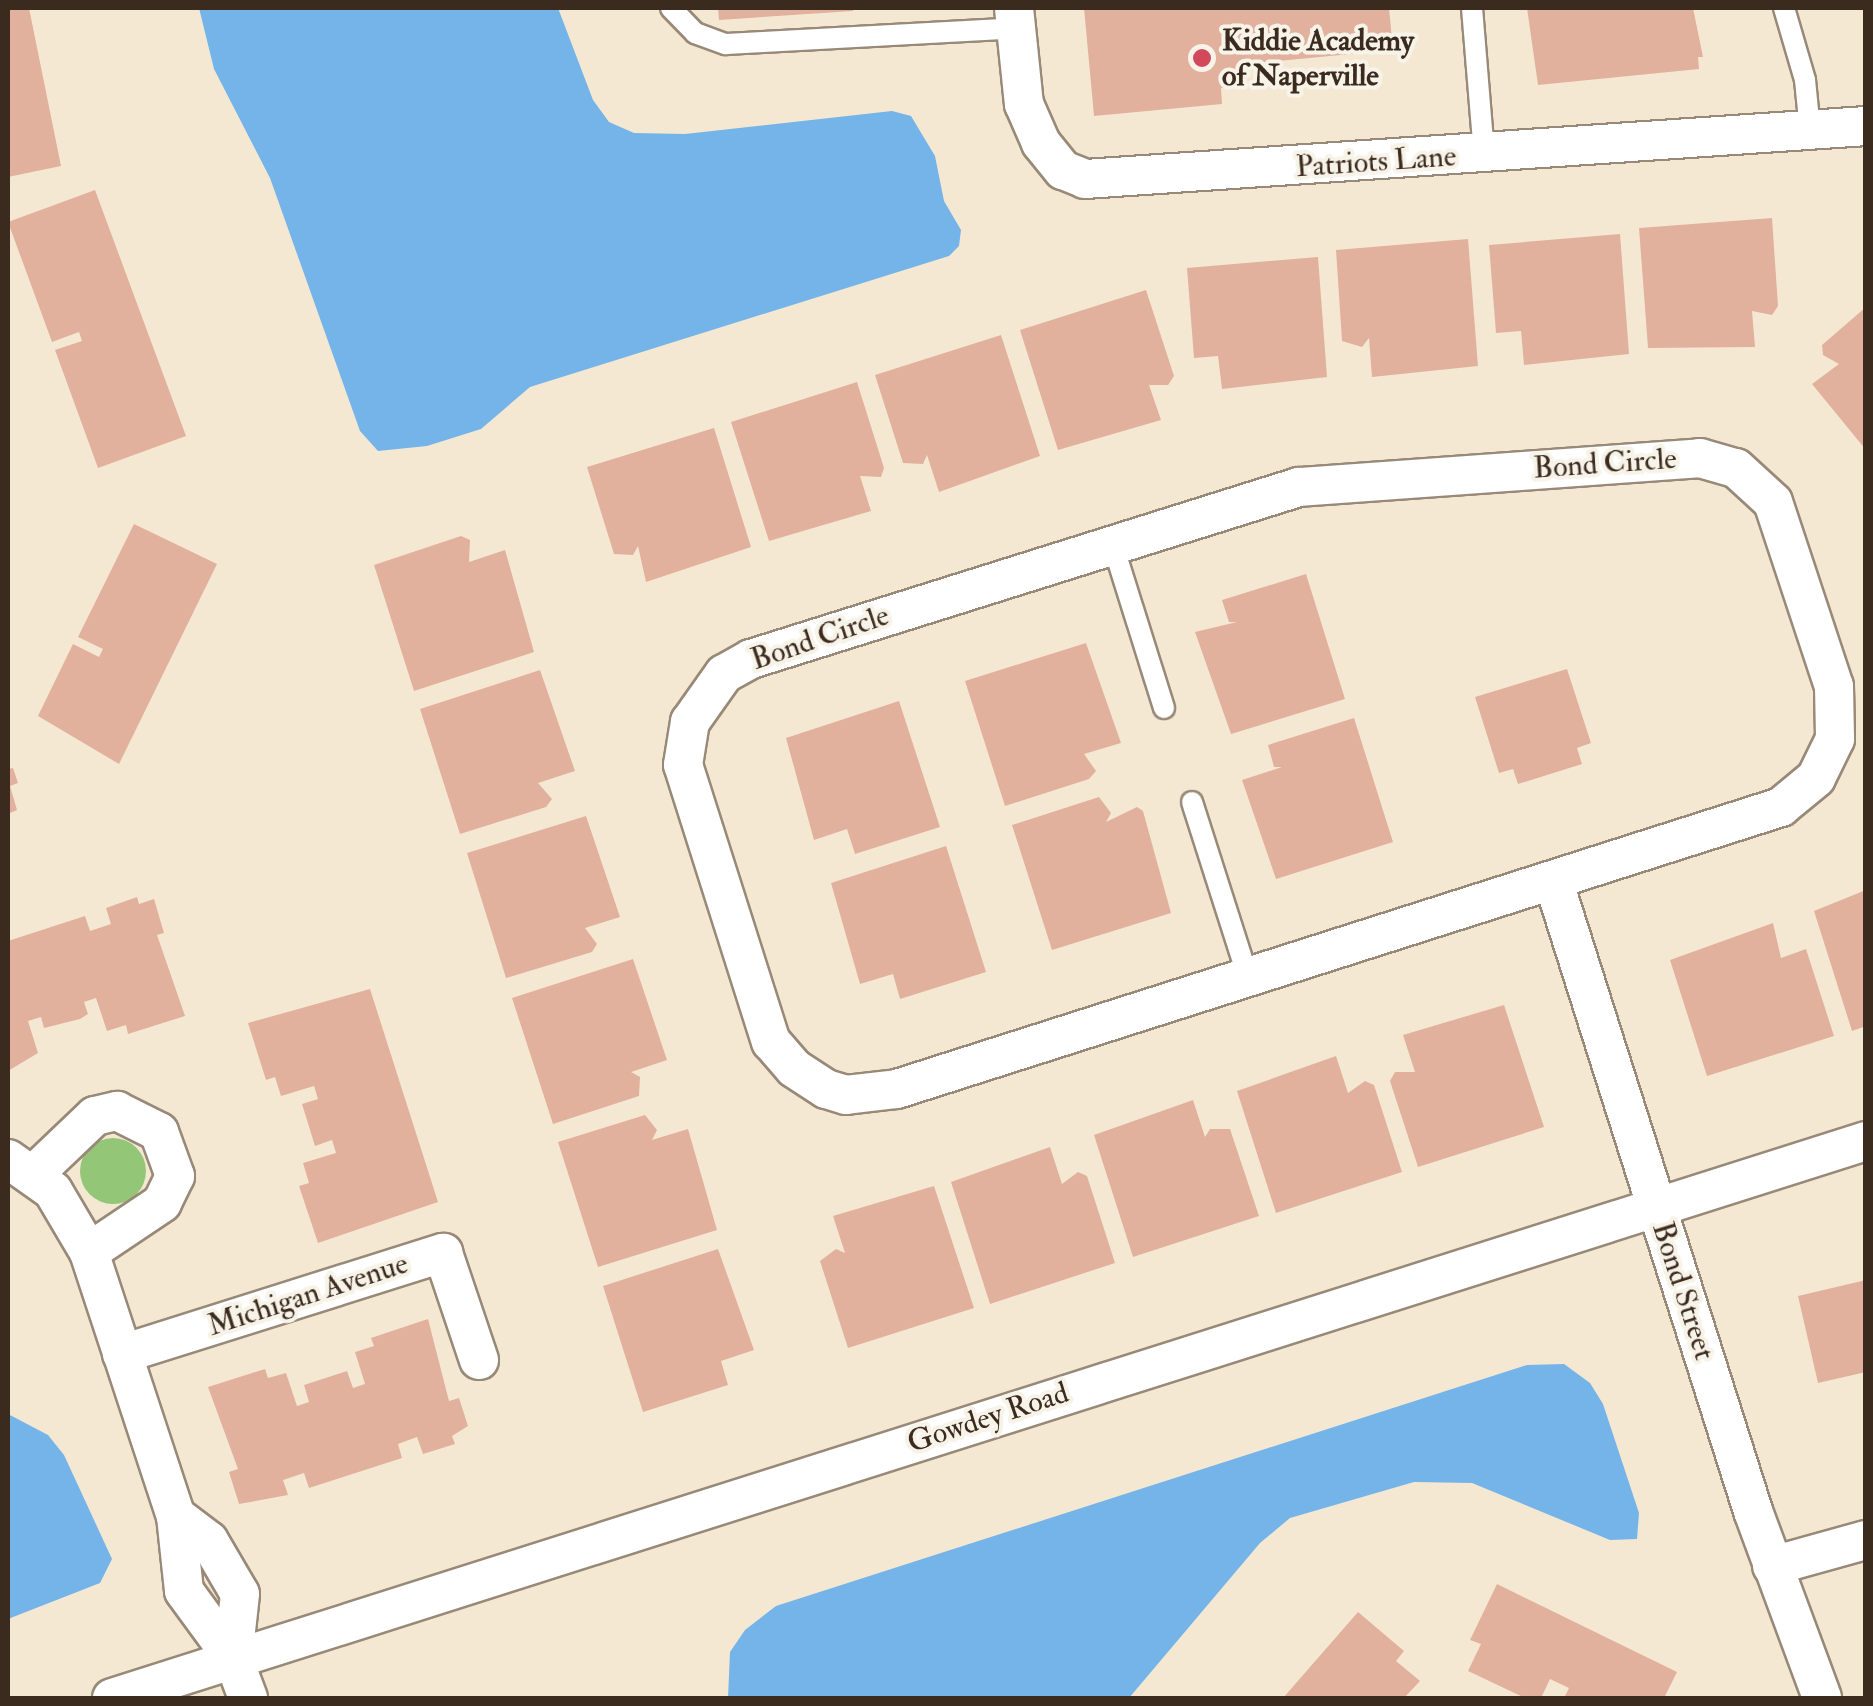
<!DOCTYPE html>
<html>
<head>
<meta charset="utf-8">
<style>
  body { margin:0 }
  #map { position:relative; width:1873px; height:1706px; overflow:hidden; background:#f5e8d3; font-family:"IM FELL Double Pica",serif }
  div>[style] { position:absolute }
  .green>* { inset:0; background:#93c677 }
  .round { border-radius:50% }
  .water>* { inset:0; background:#74b4e8 }
  .building>* { inset:0; background:#e1b19e }
  .roads { filter:drop-shadow(2px 0 #988978) drop-shadow(-2px 0 #988978) drop-shadow(0 2px #988978) drop-shadow(0 -2px #988978) }
  .service>* { height:20px; margin:-10px; padding:0 10px; transform-origin:10px; border-radius:10px; background:#fff }
  .minor>* { height:38px; margin:-19px; padding:0 19px; transform-origin:19px; border-radius:19px; background:#fff }
  .dots>* { width:28px; height:28px; translate:-50% -50%; box-sizing:border-box; border:5px solid #f7f3e8; border-radius:50% }
  span { translate:-50% -50%; white-space:nowrap; text-align:center; line-height:1.15; -webkit-text-stroke:8px #f7f3e8; paint-order:stroke }
  .poi-label { font-size:30px; color:#3b2a1e; font-weight:700 }
  .left { translate:0 -50%; text-align:left }
  .street-label { font-size:30px; color:#3b2a1e }
  .frame { position:absolute; inset:0; border:10px solid #3b2a1e; pointer-events:none }
</style>
</head>
<body>
<div id="map">
  <div class="green">
    <i class="round" style="left:80px;top:1138px;width:66px;height:66px"></i>
  </div>
  <div class="water">
    <i style="clip-path:polygon(199px 8px,558px 8px,593px 100px,609px 122px,634px 133px,685px 134px,892px 111px,911px 116px,935px 156px,944px 201px,961px 230px,959px 246px,949px 256px,530px 387px,481px 429px,427px 446px,378px 451px,360px 431px,270px 178px,214px 69px)"></i>
    <i style="clip-path:polygon(1564px 1364px,1590px 1383px,1603px 1404px,1639px 1513px,1637px 1539px,1610px 1540px,1472px 1483px,1414px 1482px,1290px 1518px,1260px 1543px,1129px 1698px,728px 1698px,730px 1652px,745px 1630px,776px 1606px,1527px 1365px)"></i>
    <i style="clip-path:polygon(8px 1414px,48px 1435px,64px 1455px,112px 1559px,100px 1583px,8px 1619px)"></i>
  </div>
  <div class="building">
    <i style="clip-path:polygon(8px 8px,29px 8px,61px 166px,8px 177px)"></i>
    <i style="clip-path:polygon(718px 8px,853px 8px,853px 11px,719px 20px)"></i>
    <i style="clip-path:polygon(1084px 8px,1389px 8px,1393px 50px,1237px 65px,1240px 86px,1221px 88px,1222px 104px,1094px 116px)"></i>
    <i style="clip-path:polygon(1527px 8px,1693px 8px,1703px 57px,1698px 57px,1699px 69px,1538px 85px)"></i>
    <i style="clip-path:polygon(95px 190px,186px 436px,98px 468px,55px 350px,82px 341px,79px 332px,52px 342px,8px 222px)"></i>
    <i style="clip-path:polygon(1772px 218px,1778px 306px,1772px 315px,1752px 311px,1755px 347px,1648px 348px,1639px 228px)"></i>
    <i style="clip-path:polygon(1620px 234px,1629px 354px,1524px 365px,1521px 331px,1496px 333px,1489px 245px)"></i>
    <i style="clip-path:polygon(1468px 239px,1478px 366px,1372px 377px,1369px 338px,1362px 347px,1342px 341px,1336px 250px)"></i>
    <i style="clip-path:polygon(1318px 257px,1327px 377px,1222px 389px,1218px 356px,1194px 358px,1187px 268px)"></i>
    <i style="clip-path:polygon(1146px 290px,1174px 376px,1168px 385px,1149px 385px,1161px 420px,1058px 450px,1020px 330px)"></i>
    <i style="clip-path:polygon(1866px 307px,1866px 450px,1812px 384px,1839px 364px,1823px 355px,1822px 345px)"></i>
    <i style="clip-path:polygon(1001px 335px,1040px 456px,939px 492px,927px 455px,923px 464px,903px 463px,875px 375px)"></i>
    <i style="clip-path:polygon(857px 382px,884px 468px,881px 477px,860px 476px,871px 511px,769px 541px,731px 422px)"></i>
    <i style="clip-path:polygon(714px 428px,751px 547px,646px 582px,638px 546px,633px 555px,614px 554px,587px 467px)"></i>
    <i style="clip-path:polygon(134px 524px,217px 564px,119px 764px,38px 716px,73px 644px,99px 657px,103px 649px,78px 637px)"></i>
    <i style="clip-path:polygon(461px 536px,470px 540px,469px 562px,505px 550px,534px 652px,414px 691px,374px 565px)"></i>
    <i style="clip-path:polygon(1306px 574px,1345px 699px,1231px 734px,1195px 632px,1237px 622px,1229px 622px,1222px 600px)"></i>
    <i style="clip-path:polygon(1086px 643px,1121px 743px,1084px 754px,1096px 771px,1089px 779px,1005px 806px,965px 681px)"></i>
    <i style="clip-path:polygon(1567px 669px,1591px 743px,1577px 748px,1582px 764px,1518px 784px,1513px 769px,1499px 773px,1475px 697px)"></i>
    <i style="clip-path:polygon(540px 670px,575px 771px,538px 783px,552px 799px,546px 807px,460px 834px,420px 709px)"></i>
    <i style="clip-path:polygon(899px 701px,940px 827px,855px 854px,847px 829px,814px 840px,786px 738px)"></i>
    <i style="clip-path:polygon(1354px 718px,1393px 842px,1276px 879px,1242px 780px,1282px 767px,1274px 767px,1268px 745px)"></i>
    <i style="clip-path:polygon(13px 768px,18px 783px,10px 786px,17px 810px,8px 814px,8px 769px)"></i>
    <i style="clip-path:polygon(1099px 797px,1111px 813px,1106px 822px,1137px 807px,1143px 811px,1171px 913px,1052px 950px,1012px 825px)"></i>
    <i style="clip-path:polygon(586px 816px,620px 917px,585px 928px,597px 944px,592px 952px,506px 978px,467px 853px)"></i>
    <i style="clip-path:polygon(946px 846px,986px 972px,900px 999px,893px 974px,860px 984px,831px 883px)"></i>
    <i style="clip-path:polygon(1866px 890px,1866px 1026px,1852px 1031px,1814px 911px)"></i>
    <i style="clip-path:polygon(137px 897px,139px 904px,154px 899px,164px 933px,157px 935px,185px 1016px,128px 1034px,126px 1025px,107px 1031px,96px 998px,84px 1002px,88px 1014px,80px 1019px,44px 1028px,41px 1017px,28px 1021px,38px 1053px,8px 1071px,8px 941px,85px 916px,90px 931px,111px 924px,106px 908px)"></i>
    <i style="clip-path:polygon(1773px 923px,1781px 958px,1806px 949px,1834px 1036px,1707px 1076px,1670px 960px)"></i>
    <i style="clip-path:polygon(633px 959px,667px 1060px,631px 1072px,640px 1077px,639px 1096px,553px 1124px,512px 998px)"></i>
    <i style="clip-path:polygon(370px 989px,438px 1202px,318px 1243px,299px 1186px,309px 1183px,303px 1163px,336px 1153px,332px 1140px,315px 1146px,302px 1104px,318px 1099px,314px 1086px,281px 1096px,275px 1077px,266px 1080px,248px 1023px)"></i>
    <i style="clip-path:polygon(1504px 1005px,1544px 1127px,1418px 1167px,1390px 1081px,1395px 1072px,1415px 1072px,1403px 1035px)"></i>
    <i style="clip-path:polygon(1336px 1056px,1348px 1093px,1365px 1081px,1374px 1085px,1402px 1172px,1276px 1213px,1237px 1091px)"></i>
    <i style="clip-path:polygon(1193px 1100px,1205px 1137px,1210px 1129px,1230px 1129px,1259px 1216px,1133px 1257px,1094px 1135px)"></i>
    <i style="clip-path:polygon(645px 1115px,657px 1130px,652px 1140px,688px 1129px,717px 1230px,598px 1267px,558px 1142px)"></i>
    <i style="clip-path:polygon(1050px 1147px,1062px 1184px,1078px 1172px,1087px 1176px,1115px 1263px,990px 1304px,951px 1182px)"></i>
    <i style="clip-path:polygon(934px 1186px,974px 1308px,848px 1348px,820px 1261px,836px 1249px,845px 1253px,833px 1216px)"></i>
    <i style="clip-path:polygon(718px 1249px,754px 1350px,721px 1361px,728px 1385px,643px 1412px,603px 1286px)"></i>
    <i style="clip-path:polygon(1866px 1280px,1866px 1372px,1818px 1383px,1798px 1296px)"></i>
    <i style="clip-path:polygon(428px 1319px,449px 1401px,459px 1398px,468px 1426px,452px 1436px,455px 1444px,423px 1454px,417px 1437px,398px 1444px,402px 1458px,309px 1488px,304px 1473px,283px 1480px,288px 1495px,239px 1504px,229px 1472px,238px 1469px,208px 1387px,265px 1369px,268px 1378px,286px 1373px,297px 1406px,309px 1402px,304px 1385px,347px 1371px,353px 1388px,365px 1384px,355px 1352px,374px 1346px,371px 1338px)"></i>
    <i style="clip-path:polygon(1497px 1584px,1677px 1672px,1664px 1698px,1564px 1698px,1569px 1688px,1550px 1679px,1541px 1698px,1525px 1698px,1468px 1671px,1481px 1644px,1470px 1640px)"></i>
    <i style="clip-path:polygon(1358px 1612px,1404px 1651px,1396px 1661px,1420px 1681px,1404px 1698px,1283px 1698px)"></i>
  </div>
  <div class="roads">
    <div class="service">
      <i style="left:671px;top:8px;width:35px;rotate:46deg"></i>
      <i style="left:695px;top:33px;width:33px;rotate:20deg"></i>
      <i style="left:726px;top:44px;width:291px;rotate:-3.1deg"></i>
      <i style="left:1472px;top:8px;width:146px;rotate:85.3deg"></i>
      <i style="left:1784px;top:8px;width:75px;rotate:73.7deg"></i>
      <i style="left:1805px;top:80px;width:50px;rotate:84.3deg"></i>
      <i style="left:1112px;top:542px;width:174px;rotate:72.6deg"></i>
      <i style="left:1192px;top:802px;width:184px;rotate:72.3deg"></i>
    </div>
    <div class="minor">
      <i style="left:1014px;top:8px;width:97px;rotate:84.1deg"></i>
      <i style="left:1024px;top:104px;width:43px;rotate:66.4deg"></i>
      <i style="left:1041px;top:143px;width:35px;rotate:51deg"></i>
      <i style="left:1063px;top:170px;width:24px;rotate:22deg"></i>
      <i style="left:1085px;top:179px;width:783px;rotate:-3.88deg"></i>
      <i style="left:1700px;top:458px;width:37px;rotate:16deg"></i>
      <i style="left:1736px;top:468px;width:50px;rotate:42.6deg"></i>
      <i style="left:1773px;top:502px;width:194px;rotate:71.7deg"></i>
      <i style="left:1834px;top:686px;width:53px;rotate:88.9deg"></i>
      <i style="left:1835px;top:739px;width:43px;rotate:116deg"></i>
      <i style="left:1816px;top:778px;width:45px;rotate:140.4deg"></i>
      <i style="left:1781px;top:807px;width:928px;rotate:162.31deg"></i>
      <i style="left:897px;top:1089px;width:51px;rotate:173.3deg"></i>
      <i style="left:846px;top:1095px;width:21px;rotate:-163deg"></i>
      <i style="left:826px;top:1089px;width:38px;rotate:-147deg"></i>
      <i style="left:794px;top:1068px;width:35px;rotate:-131deg"></i>
      <i style="left:771px;top:1042px;width:291px;rotate:-107.6deg"></i>
      <i style="left:683px;top:765px;width:44px;rotate:-80.8deg"></i>
      <i style="left:690px;top:722px;width:59px;rotate:-54.7deg"></i>
      <i style="left:724px;top:674px;width:31px;rotate:-29deg"></i>
      <i style="left:751px;top:659px;width:574px;rotate:-17.43deg"></i>
      <i style="left:1299px;top:487px;width:402px;rotate:-4.1deg"></i>
      <i style="left:1553px;top:880px;width:662px;rotate:72.41deg"></i>
      <i style="left:1753px;top:1511px;width:199px;rotate:69.7deg"></i>
      <i style="left:8px;top:1159px;width:55px;rotate:35.4deg"></i>
      <i style="left:53px;top:1191px;width:71px;rotate:59.5deg"></i>
      <i style="left:89px;top:1252px;width:278px;rotate:71.8deg"></i>
      <i style="left:176px;top:1516px;width:75px;rotate:83.9deg"></i>
      <i style="left:184px;top:1591px;width:83px;rotate:53.8deg"></i>
      <i style="left:233px;top:1658px;width:43px;rotate:69.4deg"></i>
      <i style="left:34px;top:1174px;width:84px;rotate:-43.6deg"></i>
      <i style="left:95px;top:1116px;width:23px;rotate:-13deg"></i>
      <i style="left:117px;top:1111px;width:47px;rotate:26.6deg"></i>
      <i style="left:159px;top:1132px;width:47px;rotate:70deg"></i>
      <i style="left:175px;top:1176px;width:30px;rotate:116deg"></i>
      <i style="left:162px;top:1203px;width:88px;rotate:146.1deg"></i>
      <i style="left:122px;top:1354px;width:337px;rotate:-17.5deg"></i>
      <i style="left:443px;top:1253px;width:113px;rotate:71.4deg"></i>
      <i style="left:176px;top:1516px;width:41px;rotate:37.1deg"></i>
      <i style="left:209px;top:1541px;width:61px;rotate:59.7deg"></i>
      <i style="left:240px;top:1594px;width:64px;rotate:96.2deg"></i>
      <i style="left:1772px;top:1566px;width:98px;rotate:-15.5deg"></i>
      <i style="left:112px;top:1698px;width:1840px;rotate:-17.62deg"></i>
    </div>
  </div>
  <div class="dots">
    <i style="left:1202px;top:58px;background:#d1495b"></i>
  </div>
  <div class="poi-label">
    <span class="left" style="left:1222px;top:58px">Kiddie Academy<br>of Naperville</span>
  </div>
  <div class="street-label">
    <span style="left:1376px;top:162px;rotate:-4deg">Patriots Lane</span>
    <span style="left:1605px;top:464px;rotate:-4deg">Bond Circle</span>
    <span style="left:820px;top:638px;rotate:-19deg">Bond Circle</span>
    <span style="left:1683px;top:1291px;rotate:72deg">Bond Street</span>
    <span style="left:308px;top:1295px;rotate:-18deg">Michigan Avenue</span>
    <span style="left:988px;top:1418px;rotate:-18deg">Gowdey Road</span>
  </div>
  <div class="frame"></div>
</div>
</body>
</html>
